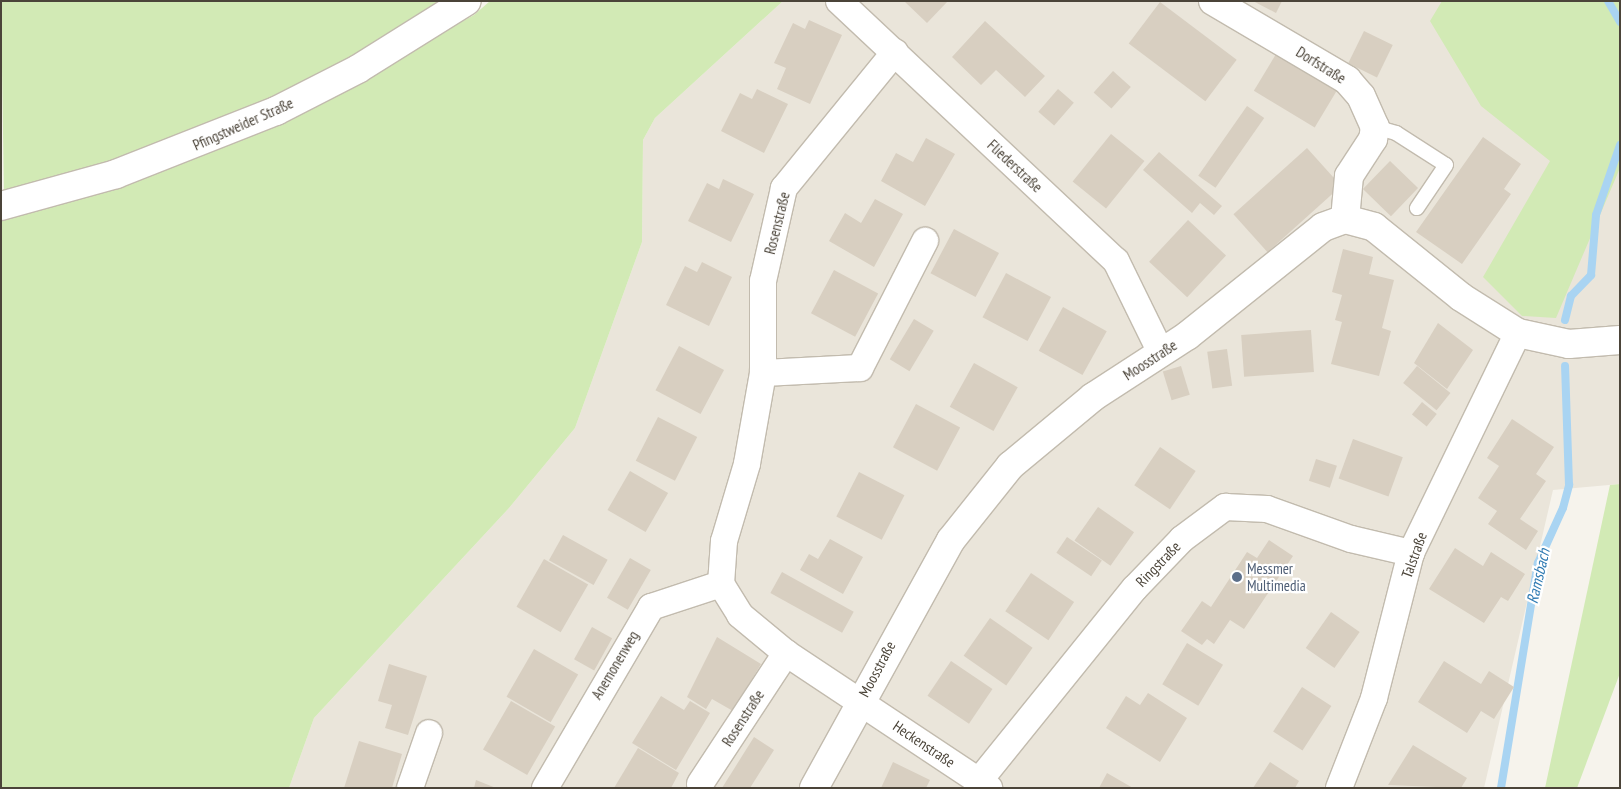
<!DOCTYPE html>
<html>
<head>
<meta charset="utf-8">
<style>
  body { margin:0 }
  #map { position:relative; width:1621px; height:789px; overflow:hidden; background:#f6f3ec; font-family:"PT Sans Narrow",sans-serif }
  div>[style] { position:absolute }
  .residential>* { inset:0; background:#eae5da }
  .green>* { inset:0; background:#d2eab5 }
  .stream>* { height:8px; margin:-4px; padding:0 4px; transform-origin:4px; border-radius:4px; background:#a9d4f2 }
  .building>* { inset:0; background:#d8cfc1; transform-origin:0 0 }
  .roads { filter:drop-shadow(1px 0 #c2bbae) drop-shadow(-1px 0 #c2bbae) drop-shadow(0 1px #c2bbae) drop-shadow(0 -1px #c2bbae) }
  .service>* { height:14px; margin:-7px; padding:0 7px; transform-origin:7px; border-radius:7px; background:#fff }
  .minor>* { height:26px; margin:-13px; padding:0 13px; transform-origin:13px; border-radius:13px; background:#fff }
  .tertiary>* { height:28px; margin:-14px; padding:0 14px; transform-origin:14px; border-radius:14px; background:#fff }
  .dots>* { width:14px; height:14px; translate:-50% -50%; box-sizing:border-box; border:2px solid #fff; border-radius:50% }
  span { translate:-50% -50%; white-space:nowrap; text-align:center; line-height:1.15; -webkit-text-stroke:4.5px #fff; paint-order:stroke }
  .street-label { font-size:15px; color:#4b4439 }
  .service-label { font-size:15px; color:#4e5e75 }
  .left { translate:0 -50%; text-align:left }
  .water-label { font-size:16px; color:#2e7ab2; font-style:italic }
  .frame { position:absolute; inset:0; border:2px solid #4b4439; pointer-events:none }
</style>
</head>
<body>
<div id="map">
  <div class="residential">
    <i style="clip-path:polygon(783px 1px,1620px 1px,1620px 484px,1553px 490px,1484px 788px,289px 788px,314px 718px,509px 508px,575px 428px,642px 242px,643px 140px,655px 118px)"></i>
  </div>
  <div class="green">
    <i style="clip-path:polygon(1px 1px,446px 1px,394px 35px,201px 132px,4px 198px)"></i>
    <i style="clip-path:polygon(490px 1px,783px 1px,655px 118px,643px 140px,642px 242px,575px 428px,509px 508px,314px 718px,289px 788px,1px 788px,1px 220px,58px 204px,293px 115px,474px 15px)"></i>
    <i style="clip-path:polygon(1442px 1px,1620px 1px,1620px 168px,1556px 318px,1522px 316px,1483px 277px,1550px 161px,1481px 106px,1430px 21px)"></i>
    <i style="clip-path:polygon(1620px 484px,1620px 673px,1577px 788px,1545px 788px,1610px 485px)"></i>
  </div>
  <div class="stream">
    <i style="left:1608px;top:1px;width:24px;rotate:60deg"></i>
    <i style="left:1565px;top:320px;width:25px;rotate:-76deg"></i>
    <i style="left:1571px;top:296px;width:29px;rotate:-46deg"></i>
    <i style="left:1591px;top:275px;width:60px;rotate:-85.2deg"></i>
    <i style="left:1596px;top:215px;width:74px;rotate:-71.1deg"></i>
    <i style="left:1501px;top:788px;width:228px;rotate:-80.7deg"></i>
    <i style="left:1538px;top:563px;width:60px;rotate:-65.6deg"></i>
    <i style="left:1563px;top:508px;width:24px;rotate:-75deg"></i>
    <i style="left:1569px;top:485px;width:119px;rotate:-91.9deg"></i>
  </div>
  <div class="building">
    <i style="clip-path:polygon(904px 1px,948px 1px,927px 23px)"></i>
    <i style="clip-path:polygon(1253px 1px,1282px 1px,1276px 13px)"></i>
    <i style="left:1160px;top:2px;width:96px;height:52px;rotate:37deg"></i>
    <i style="clip-path:polygon(809px 20px,842px 35px,810px 104px,777px 89px,786px 68px,774px 63px,793px 23px,805px 29px)"></i>
    <i style="clip-path:polygon(985px 21px,1045px 76px,1025px 97px,996px 70px,981px 85px,952px 57px)"></i>
    <i style="left:1364px;top:31px;width:32px;height:36px;rotate:26deg"></i>
    <i style="left:1276px;top:54px;width:71px;height:43px;rotate:31deg"></i>
    <i style="left:1113px;top:71px;width:24px;height:29px;rotate:42deg"></i>
    <i style="clip-path:polygon(757px 89px,788px 104px,764px 153px,721px 131px,740px 93px,752px 99px)"></i>
    <i style="left:1058px;top:89px;width:21px;height:30px;rotate:41deg"></i>
    <i style="left:1247px;top:106px;width:21px;height:85px;rotate:35deg"></i>
    <i style="left:1111px;top:134px;width:43px;height:61px;rotate:39deg"></i>
    <i style="clip-path:polygon(1483px 137px,1521px 164px,1504px 189px,1511px 194px,1462px 264px,1416px 232px)"></i>
    <i style="clip-path:polygon(926px 138px,955px 154px,925px 206px,881px 181px,896px 153px,913px 162px)"></i>
    <i style="left:1307px;top:148px;width:51px;height:99px;rotate:48deg"></i>
    <i style="clip-path:polygon(1159px 152px,1222px 206px,1214px 215px,1200px 203px,1192px 213px,1143px 170px)"></i>
    <i style="left:1390px;top:161px;width:39px;height:39px;rotate:44deg"></i>
    <i style="clip-path:polygon(723px 179px,754px 194px,731px 242px,688px 221px,707px 183px,719px 189px)"></i>
    <i style="clip-path:polygon(875px 199px,903px 214px,874px 267px,829px 241px,845px 213px,861px 223px)"></i>
    <i style="left:1188px;top:220px;width:52px;height:57px;rotate:43deg"></i>
    <i style="left:954px;top:229px;width:51px;height:50px;rotate:28deg"></i>
    <i style="clip-path:polygon(1343px 249px,1373px 257px,1369px 274px,1394px 280px,1382px 328px,1391px 331px,1379px 376px,1331px 364px,1342px 322px,1335px 320px,1342px 295px,1332px 292px)"></i>
    <i style="clip-path:polygon(702px 262px,732px 277px,709px 326px,666px 305px,685px 266px,697px 272px)"></i>
    <i style="left:834px;top:270px;width:50px;height:49px;rotate:28deg"></i>
    <i style="left:1006px;top:273px;width:51px;height:50px;rotate:28deg"></i>
    <i style="left:1063px;top:307px;width:50px;height:50px;rotate:29deg"></i>
    <i style="left:914px;top:319px;width:23px;height:47px;rotate:31deg"></i>
    <i style="clip-path:polygon(1438px 323px,1473px 350px,1447px 389px,1414px 363px)"></i>
    <i style="left:1311px;top:330px;width:42px;height:70px;rotate:86deg"></i>
    <i style="left:679px;top:346px;width:51px;height:50px;rotate:28deg"></i>
    <i style="left:1227px;top:349px;width:37px;height:20px;rotate:82deg"></i>
    <i style="left:974px;top:363px;width:50px;height:50px;rotate:29deg"></i>
    <i style="left:1181px;top:366px;width:30px;height:19px;rotate:73deg"></i>
    <i style="left:1417px;top:366px;width:43px;height:22px;rotate:39deg"></i>
    <i style="left:1422px;top:402px;width:19px;height:16px;rotate:39deg"></i>
    <i style="left:916px;top:404px;width:50px;height:49px;rotate:28deg"></i>
    <i style="left:658px;top:417px;width:44px;height:49px;rotate:27deg"></i>
    <i style="clip-path:polygon(1512px 419px,1554px 447px,1536px 474px,1546px 481px,1520px 519px,1538px 531px,1526px 550px,1488px 524px,1497px 511px,1478px 498px,1499px 466px,1487px 458px)"></i>
    <i style="left:1353px;top:439px;width:53px;height:42px;rotate:20deg"></i>
    <i style="left:1160px;top:447px;width:43px;height:46px;rotate:34deg"></i>
    <i style="left:1316px;top:459px;width:22px;height:23px;rotate:18deg"></i>
    <i style="left:630px;top:471px;width:44px;height:45px;rotate:30deg"></i>
    <i style="left:859px;top:472px;width:51px;height:50px;rotate:27deg"></i>
    <i style="left:1098px;top:507px;width:44px;height:41px;rotate:35deg"></i>
    <i style="left:563px;top:535px;width:51px;height:29px;rotate:29deg"></i>
    <i style="left:1067px;top:537px;width:42px;height:19px;rotate:34deg"></i>
    <i style="clip-path:polygon(830px 539px,863px 557px,843px 594px,800px 570px,809px 554px,818px 559px)"></i>
    <i style="clip-path:polygon(1269px 540px,1293px 556px,1244px 629px,1230px 620px,1214px 644px,1207px 639px,1202px 645px,1181px 631px,1202px 601px,1211px 607px,1247px 552px,1257px 558px)"></i>
    <i style="clip-path:polygon(1455px 548px,1483px 566px,1491px 552px,1525px 574px,1508px 601px,1501px 597px,1484px 623px,1429px 589px)"></i>
    <i style="left:630px;top:558px;width:24px;height:46px;rotate:30deg"></i>
    <i style="left:544px;top:559px;width:51px;height:55px;rotate:30deg"></i>
    <i style="left:782px;top:572px;width:82px;height:24px;rotate:29deg"></i>
    <i style="left:1031px;top:573px;width:52px;height:46px;rotate:34deg"></i>
    <i style="left:1331px;top:612px;width:35px;height:44px;rotate:35deg"></i>
    <i style="left:990px;top:618px;width:52px;height:46px;rotate:35deg"></i>
    <i style="left:592px;top:627px;width:23px;height:37px;rotate:29deg"></i>
    <i style="clip-path:polygon(717px 637px,761px 664px,733px 711px,712px 699px,706px 709px,687px 697px)"></i>
    <i style="left:1187px;top:643px;width:42px;height:48px;rotate:31deg"></i>
    <i style="left:534px;top:649px;width:51px;height:55px;rotate:30deg"></i>
    <i style="left:951px;top:661px;width:50px;height:42px;rotate:34deg"></i>
    <i style="clip-path:polygon(1444px 661px,1481px 684px,1489px 671px,1514px 687px,1494px 719px,1481px 711px,1467px 733px,1418px 702px)"></i>
    <i style="clip-path:polygon(389px 664px,427px 676px,408px 735px,385px 728px,392px 705px,378px 701px)"></i>
    <i style="left:1302px;top:687px;width:35px;height:53px;rotate:33deg"></i>
    <i style="clip-path:polygon(1148px 693px,1187px 718px,1160px 762px,1106px 728px,1126px 696px,1140px 705px)"></i>
    <i style="clip-path:polygon(661px 696px,684px 710px,690px 701px,710px 713px,676px 770px,632px 743px)"></i>
    <i style="left:511px;top:701px;width:51px;height:56px;rotate:30deg"></i>
    <i style="clip-path:polygon(754px 737px,774px 750px,750px 788px,722px 788px)"></i>
    <i style="clip-path:polygon(359px 741px,402px 754px,392px 788px,344px 788px)"></i>
    <i style="clip-path:polygon(1413px 745px,1467px 778px,1461px 788px,1388px 785px)"></i>
    <i style="clip-path:polygon(638px 748px,679px 773px,671px 788px,614px 788px)"></i>
    <i style="clip-path:polygon(893px 762px,930px 780px,926px 788px,881px 788px)"></i>
    <i style="clip-path:polygon(1270px 762px,1299px 781px,1295px 788px,1253px 788px)"></i>
    <i style="clip-path:polygon(1107px 773px,1133px 788px,1099px 788px)"></i>
    <i style="clip-path:polygon(476px 780px,496px 788px,474px 788px)"></i>
  </div>
  <div class="roads">
    <div class="service">
      <i style="left:1375px;top:127px;width:22px;rotate:16deg"></i>
      <i style="left:1396px;top:133px;width:59px;rotate:32.6deg"></i>
      <i style="left:1446px;top:165px;width:52px;rotate:124deg"></i>
    </div>
    <div class="minor">
      <i style="left:839px;top:1px;width:380px;rotate:43.2deg"></i>
      <i style="left:1116px;top:261px;width:102px;rotate:63.9deg"></i>
      <i style="left:895px;top:52px;width:176px;rotate:129.2deg"></i>
      <i style="left:784px;top:188px;width:95px;rotate:102.7deg"></i>
      <i style="left:763px;top:281px;width:92px;rotate:90deg"></i>
      <i style="left:763px;top:373px;width:92px;rotate:100deg"></i>
      <i style="left:747px;top:464px;width:80px;rotate:106.6deg"></i>
      <i style="left:724px;top:541px;width:43px;rotate:94deg"></i>
      <i style="left:721px;top:584px;width:36px;rotate:58deg"></i>
      <i style="left:740px;top:615px;width:60px;rotate:39.6deg"></i>
      <i style="left:786px;top:653px;width:244px;rotate:33.6deg"></i>
      <i style="left:763px;top:373px;width:97px;rotate:-3deg"></i>
      <i style="left:860px;top:368px;width:143px;rotate:-62.9deg"></i>
      <i style="left:979px;top:781px;width:248px;rotate:-51.1deg"></i>
      <i style="left:1135px;top:588px;width:68px;rotate:-46.2deg"></i>
      <i style="left:1182px;top:539px;width:54px;rotate:-36.7deg"></i>
      <i style="left:1225px;top:507px;width:42px;rotate:2.7deg"></i>
      <i style="left:1267px;top:509px;width:89px;rotate:19.7deg"></i>
      <i style="left:1351px;top:539px;width:62px;rotate:13.1deg"></i>
      <i style="left:700px;top:784px;width:157px;rotate:-56.7deg"></i>
      <i style="left:410px;top:788px;width:58px;rotate:-70.9deg"></i>
      <i style="left:545px;top:788px;width:210px;rotate:-59.6deg"></i>
      <i style="left:651px;top:607px;width:74px;rotate:-18.2deg"></i>
      <i style="left:1339px;top:788px;width:97px;rotate:-68.7deg"></i>
      <i style="left:1374px;top:698px;width:150px;rotate:-75.7deg"></i>
      <i style="left:1411px;top:553px;width:245px;rotate:-64.1deg"></i>
    </div>
    <div class="tertiary">
      <i style="left:1213px;top:1px;width:156px;rotate:30.5deg"></i>
      <i style="left:1347px;top:80px;width:21px;rotate:49deg"></i>
      <i style="left:1361px;top:96px;width:34px;rotate:66deg"></i>
      <i style="left:1375px;top:127px;width:12px;rotate:99deg"></i>
      <i style="left:1373px;top:139px;width:44px;rotate:123deg"></i>
      <i style="left:1349px;top:176px;width:43px;rotate:95.3deg"></i>
      <i style="left:1px;top:206px;width:119px;rotate:-15.5deg"></i>
      <i style="left:116px;top:174px;width:172px;rotate:-21.5deg"></i>
      <i style="left:276px;top:111px;width:92px;rotate:-27.1deg"></i>
      <i style="left:358px;top:69px;width:128px;rotate:-32deg"></i>
      <i style="left:814px;top:788px;width:283px;rotate:-61.1deg"></i>
      <i style="left:951px;top:540px;width:95px;rotate:-51.4deg"></i>
      <i style="left:1010px;top:466px;width:108px;rotate:-39.7deg"></i>
      <i style="left:1093px;top:397px;width:112px;rotate:-33deg"></i>
      <i style="left:1187px;top:336px;width:174px;rotate:-38.7deg"></i>
      <i style="left:1323px;top:227px;width:23px;rotate:-20deg"></i>
      <i style="left:1345px;top:219px;width:30px;rotate:15deg"></i>
      <i style="left:1374px;top:227px;width:112px;rotate:38.8deg"></i>
      <i style="left:1461px;top:297px;width:67px;rotate:32.3deg"></i>
      <i style="left:1518px;top:333px;width:52px;rotate:12.2deg"></i>
      <i style="left:1569px;top:344px;width:51px;rotate:-4.5deg"></i>
    </div>
  </div>
  <div class="dots">
    <i style="left:1237px;top:577px;background:#5c6f8a"></i>
  </div>
  <div class="street-label">
    <span style="left:1321px;top:65px;rotate:32deg">Dorfstraße</span>
    <span style="left:243px;top:124px;rotate:-24deg">Pfingstweider Straße</span>
    <span style="left:1015px;top:166px;rotate:43deg">Fliederstraße</span>
    <span style="left:777px;top:223px;rotate:-76deg">Rosenstraße</span>
    <span style="left:1150px;top:360px;rotate:-33deg">Moosstraße</span>
    <span style="left:1414px;top:555px;rotate:-70deg">Talstraße</span>
    <span style="left:1158px;top:564px;rotate:-46deg">Ringstraße</span>
    <span style="left:615px;top:665px;rotate:-59deg">Anemonenweg</span>
    <span style="left:877px;top:669px;rotate:-62deg">Moosstraße</span>
    <span style="left:743px;top:718px;rotate:-57deg">Rosenstraße</span>
    <span style="left:924px;top:744px;rotate:34deg">Heckenstraße</span>
  </div>
  <div class="service-label">
    <span class="left" style="left:1247px;top:577px">Messmer<br>Multimedia</span>
  </div>
  <div class="water-label">
    <span style="left:1538px;top:576px;rotate:-77deg">Ramsbach</span>
  </div>
  <div class="frame"></div>
</div>
</body>
</html>
